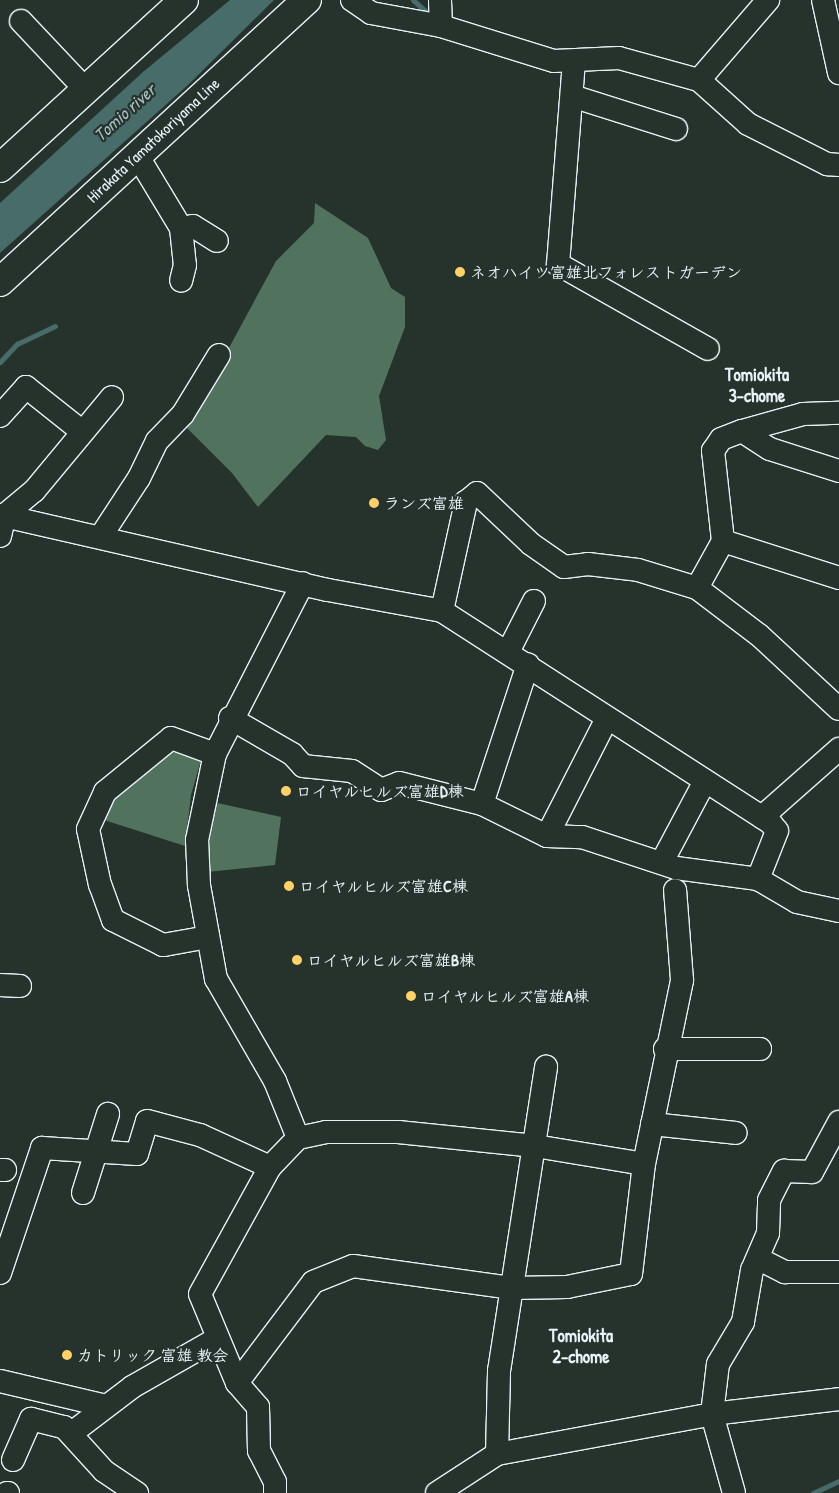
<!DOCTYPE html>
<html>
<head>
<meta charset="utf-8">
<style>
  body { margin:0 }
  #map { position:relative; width:839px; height:1493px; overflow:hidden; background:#26332d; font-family:"Patrick Hand","Klee One",sans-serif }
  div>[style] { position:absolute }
  .green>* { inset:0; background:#51735e }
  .water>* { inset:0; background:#476c6a }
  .stream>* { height:5px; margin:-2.5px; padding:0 2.5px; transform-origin:2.5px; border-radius:2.5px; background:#476c6a }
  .roads { filter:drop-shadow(1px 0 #e8f1f8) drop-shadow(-1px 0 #e8f1f8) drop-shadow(0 1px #e8f1f8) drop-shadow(0 -1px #e8f1f8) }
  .minor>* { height:22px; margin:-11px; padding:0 11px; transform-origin:11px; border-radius:11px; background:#26332d }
  .major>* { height:28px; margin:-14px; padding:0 14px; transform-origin:14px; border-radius:14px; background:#26332d }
  .dots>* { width:14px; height:14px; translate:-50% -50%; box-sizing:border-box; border:2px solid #26332d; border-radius:50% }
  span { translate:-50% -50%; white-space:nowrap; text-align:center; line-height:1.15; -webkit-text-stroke:4.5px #26332d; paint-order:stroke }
  .street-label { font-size:16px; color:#e8f1f8 }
  .poi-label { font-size:16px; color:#e8f1f8; font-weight:700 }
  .left { translate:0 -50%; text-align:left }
  .water-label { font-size:18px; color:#a8bcbf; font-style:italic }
  .neighbourhood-label { font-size:18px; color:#e8f1f8; font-weight:700 }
</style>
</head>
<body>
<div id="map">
  <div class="green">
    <i style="clip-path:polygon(315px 203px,368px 238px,391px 288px,405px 297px,405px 327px,379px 396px,386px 440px,378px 450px,365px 446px,356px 437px,326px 435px,258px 507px,232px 473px,186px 427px,276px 261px,314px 223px)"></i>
    <i style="clip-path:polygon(172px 748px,201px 760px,191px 795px,185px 846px,101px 819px,110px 796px)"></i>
    <i style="clip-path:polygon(213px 802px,281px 817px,275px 865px,207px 872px)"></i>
  </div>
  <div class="water">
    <i style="clip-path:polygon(230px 0,274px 0,189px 84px,0 253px,0 203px,143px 72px)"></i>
  </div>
  <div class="stream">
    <i style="left:413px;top:0;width:20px;rotate:41deg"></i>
    <i style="left:0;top:362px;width:25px;rotate:-47deg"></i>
    <i style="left:17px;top:344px;width:42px;rotate:-25.3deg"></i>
    <i style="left:813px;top:1493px;width:29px;rotate:-25deg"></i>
  </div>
  <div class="roads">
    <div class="minor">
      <i style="left:352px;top:0;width:23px;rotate:34deg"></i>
      <i style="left:371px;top:13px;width:71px;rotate:10.5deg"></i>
      <i style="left:441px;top:26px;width:118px;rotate:17.2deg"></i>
      <i style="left:554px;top:61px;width:65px;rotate:-2.6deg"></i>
      <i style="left:619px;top:58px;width:83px;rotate:15.4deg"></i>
      <i style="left:699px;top:80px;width:66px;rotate:41.9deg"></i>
      <i style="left:748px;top:124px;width:89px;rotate:26.9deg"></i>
      <i style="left:827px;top:164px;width:12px;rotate:5deg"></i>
      <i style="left:440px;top:0;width:26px;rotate:88deg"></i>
      <i style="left:823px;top:0;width:75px;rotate:77.6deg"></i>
      <i style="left:21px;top:21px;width:95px;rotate:46.7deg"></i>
      <i style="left:574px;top:61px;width:204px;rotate:94.5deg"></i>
      <i style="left:558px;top:264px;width:172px;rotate:29.5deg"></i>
      <i style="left:699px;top:80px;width:106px;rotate:-49.2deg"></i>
      <i style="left:572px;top:96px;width:109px;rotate:17.6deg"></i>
      <i style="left:137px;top:155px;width:85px;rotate:58.9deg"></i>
      <i style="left:181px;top:228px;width:37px;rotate:84deg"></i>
      <i style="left:185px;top:265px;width:16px;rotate:104deg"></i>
      <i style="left:181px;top:228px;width:12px;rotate:-9deg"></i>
      <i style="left:193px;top:226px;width:28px;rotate:32deg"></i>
      <i style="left:0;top:416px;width:39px;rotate:-48deg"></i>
      <i style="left:26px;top:387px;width:69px;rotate:38.5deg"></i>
      <i style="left:742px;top:431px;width:63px;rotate:-15.6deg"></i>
      <i style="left:803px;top:414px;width:36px;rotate:-2deg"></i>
      <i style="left:0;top:515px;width:336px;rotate:12.9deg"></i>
      <i style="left:328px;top:590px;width:116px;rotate:10.4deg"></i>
      <i style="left:442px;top:611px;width:390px;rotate:32.8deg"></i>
      <i style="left:770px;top:822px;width:11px;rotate:52deg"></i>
      <i style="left:777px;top:831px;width:52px;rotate:111.6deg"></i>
      <i style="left:0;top:536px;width:22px;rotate:-77deg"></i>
      <i style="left:5px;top:515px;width:38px;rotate:-40deg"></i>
      <i style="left:34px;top:491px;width:122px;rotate:-50.3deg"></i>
      <i style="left:101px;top:536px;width:69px;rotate:-56.8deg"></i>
      <i style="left:139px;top:478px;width:41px;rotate:-64.1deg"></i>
      <i style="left:157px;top:441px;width:37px;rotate:-46deg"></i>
      <i style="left:183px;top:414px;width:69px;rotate:-58.6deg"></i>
      <i style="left:723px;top:541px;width:122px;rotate:17.7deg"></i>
      <i style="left:697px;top:588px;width:54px;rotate:-61deg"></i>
      <i style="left:723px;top:541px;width:91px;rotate:-96.3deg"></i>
      <i style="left:713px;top:451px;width:14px;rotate:-56deg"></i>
      <i style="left:721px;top:439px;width:22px;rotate:-21deg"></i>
      <i style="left:742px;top:431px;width:33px;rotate:33deg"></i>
      <i style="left:770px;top:449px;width:72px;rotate:17.7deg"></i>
      <i style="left:442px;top:611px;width:112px;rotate:-77.6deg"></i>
      <i style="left:466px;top:502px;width:14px;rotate:-39deg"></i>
      <i style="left:477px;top:493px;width:74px;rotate:43.4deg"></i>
      <i style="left:531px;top:544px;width:40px;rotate:34.9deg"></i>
      <i style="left:564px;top:567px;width:24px;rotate:-7deg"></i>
      <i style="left:588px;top:564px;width:50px;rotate:6.8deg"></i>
      <i style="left:638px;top:570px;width:62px;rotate:17deg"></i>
      <i style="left:697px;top:588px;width:78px;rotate:37.2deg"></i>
      <i style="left:759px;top:635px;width:109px;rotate:42.8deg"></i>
      <i style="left:509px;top:650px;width:55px;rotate:-63deg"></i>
      <i style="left:230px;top:718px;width:72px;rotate:30.1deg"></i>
      <i style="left:292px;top:754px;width:16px;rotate:47deg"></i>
      <i style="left:303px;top:766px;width:49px;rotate:5.8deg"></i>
      <i style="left:352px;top:771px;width:35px;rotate:33deg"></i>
      <i style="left:381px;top:790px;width:19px;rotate:-21deg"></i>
      <i style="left:399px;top:783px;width:86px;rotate:14.2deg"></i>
      <i style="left:482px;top:804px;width:72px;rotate:26.2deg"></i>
      <i style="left:547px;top:836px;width:35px;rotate:2deg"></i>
      <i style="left:582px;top:837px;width:99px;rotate:18.3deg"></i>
      <i style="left:676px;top:868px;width:83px;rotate:7.6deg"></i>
      <i style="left:758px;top:879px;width:45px;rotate:30.5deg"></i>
      <i style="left:797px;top:902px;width:43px;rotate:12.1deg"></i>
      <i style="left:482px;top:804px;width:147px;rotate:-71.8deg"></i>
      <i style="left:762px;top:817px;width:103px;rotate:-41.4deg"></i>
      <i style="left:547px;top:836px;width:132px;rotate:-63deg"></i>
      <i style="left:663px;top:860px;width:89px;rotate:-62deg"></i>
      <i style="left:208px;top:937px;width:46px;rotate:169.9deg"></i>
      <i style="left:163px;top:945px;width:56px;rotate:-153.4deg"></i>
      <i style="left:113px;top:920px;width:37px;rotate:-110deg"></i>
      <i style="left:100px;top:885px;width:57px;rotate:-102.1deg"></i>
      <i style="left:88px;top:829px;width:41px;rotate:-65.3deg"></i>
      <i style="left:105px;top:792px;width:85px;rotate:-39.3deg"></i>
      <i style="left:171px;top:738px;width:47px;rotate:20deg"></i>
      <i style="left:0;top:985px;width:20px;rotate:3deg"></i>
      <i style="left:665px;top:1049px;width:95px"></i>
      <i style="left:652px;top:1124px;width:84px;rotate:6.1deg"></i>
      <i style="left:298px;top:1138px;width:61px;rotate:-112deg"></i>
      <i style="left:275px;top:1081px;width:118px;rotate:-120deg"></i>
      <i style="left:216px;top:979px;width:96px;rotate:-100.3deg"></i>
      <i style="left:199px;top:885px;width:45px;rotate:-92.5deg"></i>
      <i style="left:197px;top:840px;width:88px;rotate:-78.2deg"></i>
      <i style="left:215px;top:754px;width:192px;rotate:-62.8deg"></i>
      <i style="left:0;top:1170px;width:5px"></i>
      <i style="left:83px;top:1193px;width:83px;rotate:-72.4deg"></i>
      <i style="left:759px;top:1259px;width:29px;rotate:27deg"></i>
      <i style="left:785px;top:1272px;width:54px"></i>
      <i style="left:0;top:1273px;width:132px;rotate:-71.4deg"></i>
      <i style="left:42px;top:1148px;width:95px;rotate:3.6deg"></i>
      <i style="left:137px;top:1154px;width:34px;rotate:-73deg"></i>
      <i style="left:147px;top:1121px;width:55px;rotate:14.8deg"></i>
      <i style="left:200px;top:1135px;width:77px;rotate:24.6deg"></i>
      <i style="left:0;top:1381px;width:109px;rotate:13.3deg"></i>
      <i style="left:237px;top:1383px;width:126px;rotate:-53deg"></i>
      <i style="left:313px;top:1282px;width:43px;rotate:-21.8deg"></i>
      <i style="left:353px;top:1266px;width:161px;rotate:7.9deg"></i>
      <i style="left:512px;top:1288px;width:55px;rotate:-1deg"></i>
      <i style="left:567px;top:1287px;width:65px;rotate:-11.5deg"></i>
      <i style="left:631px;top:1274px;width:111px;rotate:-83.3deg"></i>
      <i style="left:644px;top:1164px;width:188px;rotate:-78.3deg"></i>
      <i style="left:682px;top:980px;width:90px;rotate:-94.4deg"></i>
      <i style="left:73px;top:1432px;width:74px;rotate:-37.3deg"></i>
      <i style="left:132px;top:1387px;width:97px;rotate:-29.7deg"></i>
      <i style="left:497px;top:1454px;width:83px;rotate:-88.6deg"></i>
      <i style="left:499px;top:1371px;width:308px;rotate:-81.2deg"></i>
      <i style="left:13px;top:1460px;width:45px;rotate:-66.3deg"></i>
      <i style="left:31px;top:1419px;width:34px;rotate:14deg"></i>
      <i style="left:64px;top:1427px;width:59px;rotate:47.7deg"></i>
      <i style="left:104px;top:1471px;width:40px;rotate:34deg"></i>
      <i style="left:7px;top:1493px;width:1px"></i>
      <i style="left:275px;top:1493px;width:11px;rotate:-90deg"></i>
      <i style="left:275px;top:1482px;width:35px;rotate:-117deg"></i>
      <i style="left:259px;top:1451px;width:44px;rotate:-91.3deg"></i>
      <i style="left:258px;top:1407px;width:32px;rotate:-131deg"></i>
      <i style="left:237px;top:1383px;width:96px;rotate:-112.6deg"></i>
      <i style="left:200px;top:1294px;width:145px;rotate:-61.1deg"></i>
      <i style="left:270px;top:1167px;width:40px;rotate:-46deg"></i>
      <i style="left:298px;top:1138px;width:29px;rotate:-12deg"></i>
      <i style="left:326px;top:1132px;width:72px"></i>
      <i style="left:398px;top:1132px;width:138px;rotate:5.8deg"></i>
      <i style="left:535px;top:1146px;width:110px;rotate:9.4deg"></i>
      <i style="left:437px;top:1493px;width:72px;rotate:-33deg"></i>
      <i style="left:497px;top:1454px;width:219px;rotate:-10.5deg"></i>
      <i style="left:712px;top:1414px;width:128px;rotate:-6.7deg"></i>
      <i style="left:734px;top:1493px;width:82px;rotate:-105.6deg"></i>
      <i style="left:712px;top:1414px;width:50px;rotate:-83.2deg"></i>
      <i style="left:718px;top:1364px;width:49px;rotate:-59.2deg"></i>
      <i style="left:743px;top:1322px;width:53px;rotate:-80.2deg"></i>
      <i style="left:752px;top:1270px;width:40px;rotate:-66.6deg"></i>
      <i style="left:768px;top:1233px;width:33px;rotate:-88deg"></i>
      <i style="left:769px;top:1200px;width:33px;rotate:-63deg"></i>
      <i style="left:784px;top:1171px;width:28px;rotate:2deg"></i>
      <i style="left:812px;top:1172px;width:57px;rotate:-61.6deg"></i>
    </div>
    <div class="major">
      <i style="left:0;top:168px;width:249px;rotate:-42.4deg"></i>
      <i style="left:0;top:282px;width:417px;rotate:-42.6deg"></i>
    </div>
  </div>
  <div class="dots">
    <i style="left:460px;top:272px;background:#ffd166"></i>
    <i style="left:374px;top:503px;background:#ffd166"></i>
    <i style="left:286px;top:791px;background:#ffd166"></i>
    <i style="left:289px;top:886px;background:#ffd166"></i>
    <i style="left:297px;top:960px;background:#ffd166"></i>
    <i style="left:411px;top:996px;background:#ffd166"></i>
    <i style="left:67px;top:1355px;background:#ffd166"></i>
  </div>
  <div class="street-label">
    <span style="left:153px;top:140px;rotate:-43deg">Hirakata Yamatokoriyama Line</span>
  </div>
  <div class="poi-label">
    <span class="left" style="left:470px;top:272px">ネオハイツ富雄北フォレストガーデン</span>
    <span class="left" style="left:384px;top:503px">ランズ富雄</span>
    <span class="left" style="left:296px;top:791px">ロイヤルヒルズ富雄D棟</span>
    <span class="left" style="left:299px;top:886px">ロイヤルヒルズ富雄C棟</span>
    <span class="left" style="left:307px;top:960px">ロイヤルヒルズ富雄B棟</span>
    <span class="left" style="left:421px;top:996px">ロイヤルヒルズ富雄A棟</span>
    <span class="left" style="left:77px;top:1355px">カトリック 富雄 教会</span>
  </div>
  <div class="water-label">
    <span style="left:125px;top:113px;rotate:-42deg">Tomio river</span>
  </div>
  <div class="neighbourhood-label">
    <span style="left:757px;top:386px">Tomiokita<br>3-chome</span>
    <span style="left:581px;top:1347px">Tomiokita<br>2-chome</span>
  </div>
</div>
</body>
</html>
